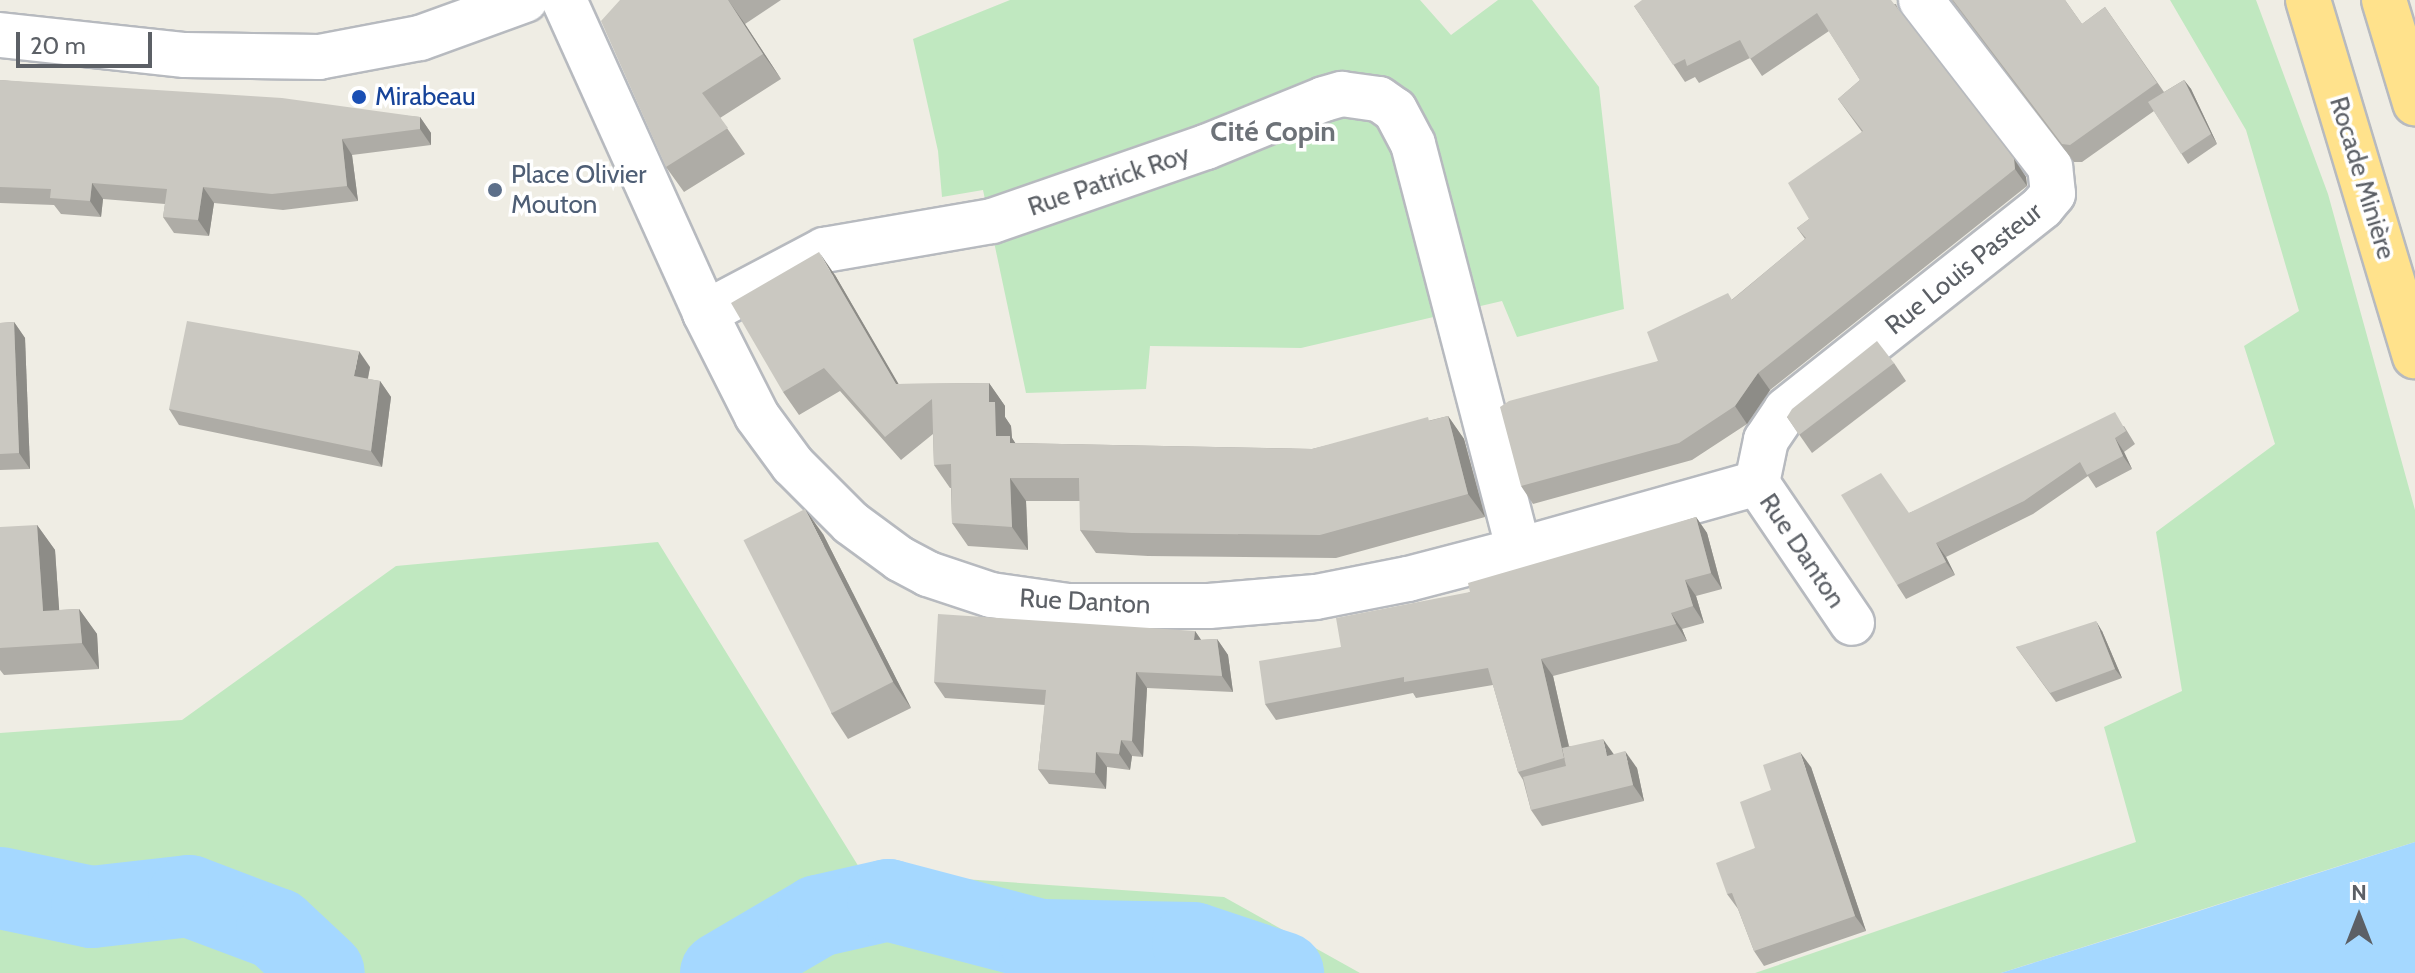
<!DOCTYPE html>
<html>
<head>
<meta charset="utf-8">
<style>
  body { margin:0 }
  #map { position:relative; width:2415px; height:973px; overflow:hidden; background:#efede4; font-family:Cabin,sans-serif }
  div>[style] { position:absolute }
  .green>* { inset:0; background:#c0e8c0 }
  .water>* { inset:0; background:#a5d8ff }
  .river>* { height:82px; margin:-41px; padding:0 41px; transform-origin:41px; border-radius:41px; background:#a5d8ff }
  .roads { filter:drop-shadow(2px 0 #b7babf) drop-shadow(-2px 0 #b7babf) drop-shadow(0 2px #b7babf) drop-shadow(0 -2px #b7babf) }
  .minor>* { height:44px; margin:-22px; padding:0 22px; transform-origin:22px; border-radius:22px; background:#fff }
  .highway>* { height:44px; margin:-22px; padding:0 22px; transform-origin:22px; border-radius:22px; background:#ffe28c }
  .wall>* { inset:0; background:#aeaca6 }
  .shaded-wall>* { inset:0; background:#8d8c87 }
  .building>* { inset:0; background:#cac8c1; transform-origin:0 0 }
  .dots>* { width:22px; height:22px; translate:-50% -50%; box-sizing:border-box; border:4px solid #fff; border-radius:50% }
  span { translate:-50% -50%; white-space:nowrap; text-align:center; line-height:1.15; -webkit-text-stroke:7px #fff; paint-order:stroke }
  .transit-label { font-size:26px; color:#164399 }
  .left { translate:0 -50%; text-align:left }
  .service-label { font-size:26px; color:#4e5e75 }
  .street-label { font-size:26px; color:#5c6066 }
  .neighbourhood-label { font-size:28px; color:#6d7278; font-weight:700 }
  .north { position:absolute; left:2319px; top:877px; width:80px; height:80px; -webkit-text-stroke:6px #fff; paint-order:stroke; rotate:0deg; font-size:22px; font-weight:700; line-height:32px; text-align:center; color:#5c6066 }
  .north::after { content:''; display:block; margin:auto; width:28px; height:36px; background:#5c6066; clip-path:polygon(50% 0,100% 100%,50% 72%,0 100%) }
  .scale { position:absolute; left:16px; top:32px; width:136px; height:36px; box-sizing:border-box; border:4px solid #5c6066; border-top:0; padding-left:10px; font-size:24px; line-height:28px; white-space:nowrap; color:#5c6066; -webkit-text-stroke:6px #fff; paint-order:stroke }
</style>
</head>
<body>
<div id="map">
  <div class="green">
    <i style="clip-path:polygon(1010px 0,1420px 0,1451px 35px,1498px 0,1532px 0,1599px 87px,1624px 309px,1517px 337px,1502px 301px,1301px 348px,1150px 346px,1146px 389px,1026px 393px,983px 190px,942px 197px,938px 151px,913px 39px)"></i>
    <i style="clip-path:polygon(2170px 0,2256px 0,2328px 194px,2415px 510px,2415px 842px,2001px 973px,1755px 973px,2136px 842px,2104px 727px,2182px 691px,2156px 532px,2275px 444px,2244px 346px,2299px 311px,2246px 130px)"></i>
    <i style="clip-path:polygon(658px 542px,862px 872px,1224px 897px,1360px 973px,0 973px,0 733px,182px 720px,396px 566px)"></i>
  </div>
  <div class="water">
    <i style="clip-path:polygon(2415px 842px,2415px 973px,2001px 973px,2158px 924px)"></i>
  </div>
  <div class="river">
    <i style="left:0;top:888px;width:94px;rotate:11.7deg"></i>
    <i style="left:92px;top:907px;width:98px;rotate:-6.5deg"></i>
    <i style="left:189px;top:896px;width:94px;rotate:20.6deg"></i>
    <i style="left:277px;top:929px;width:64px;rotate:43.1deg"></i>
    <i style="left:721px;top:973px;width:113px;rotate:-30.4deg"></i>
    <i style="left:818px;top:916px;width:72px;rotate:-12.9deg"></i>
    <i style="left:888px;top:900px;width:157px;rotate:14.7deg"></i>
    <i style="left:1040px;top:940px;width:153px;rotate:1.1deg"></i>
    <i style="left:1193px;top:943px;width:95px;rotate:18.4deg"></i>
  </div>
  <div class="roads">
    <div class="minor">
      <i style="left:564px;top:0;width:343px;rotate:65.7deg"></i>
      <i style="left:705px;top:313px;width:115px;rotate:63.2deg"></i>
      <i style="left:757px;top:416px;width:61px;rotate:53.7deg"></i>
      <i style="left:793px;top:465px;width:82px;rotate:45deg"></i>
      <i style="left:851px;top:523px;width:61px;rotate:36.3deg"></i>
      <i style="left:900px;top:559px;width:32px;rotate:28deg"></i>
      <i style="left:928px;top:574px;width:66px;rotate:18.4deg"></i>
      <i style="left:991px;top:595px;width:78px;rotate:8.1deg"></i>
      <i style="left:1068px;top:606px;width:141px"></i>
      <i style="left:1209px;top:606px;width:107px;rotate:-4.8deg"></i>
      <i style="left:1316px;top:597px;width:94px;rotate:-11.1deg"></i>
      <i style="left:1408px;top:579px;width:115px;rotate:-14.6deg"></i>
      <i style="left:1519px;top:550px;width:247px;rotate:-15.7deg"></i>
      <i style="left:1757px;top:483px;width:169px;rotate:55.8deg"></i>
      <i style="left:0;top:35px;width:186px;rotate:6.2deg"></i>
      <i style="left:185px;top:55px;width:134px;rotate:0.9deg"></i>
      <i style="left:319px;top:57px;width:103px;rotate:-10.7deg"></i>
      <i style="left:420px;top:38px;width:112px;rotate:-19.9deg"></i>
      <i style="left:705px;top:313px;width:135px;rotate:-27.9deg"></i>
      <i style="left:824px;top:250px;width:170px;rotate:-9.8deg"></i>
      <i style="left:992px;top:221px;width:226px;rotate:-19.1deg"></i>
      <i style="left:1206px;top:147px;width:127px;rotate:-22.1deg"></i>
      <i style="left:1324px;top:99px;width:19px;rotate:-16deg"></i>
      <i style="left:1342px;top:94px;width:37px;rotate:8deg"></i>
      <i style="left:1379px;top:99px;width:19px;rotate:35deg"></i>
      <i style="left:1395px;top:110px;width:38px;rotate:62deg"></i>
      <i style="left:1413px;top:144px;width:420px;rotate:75.4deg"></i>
      <i style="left:1757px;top:483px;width:44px;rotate:-78.2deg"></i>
      <i style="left:1766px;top:440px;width:36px;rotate:-56deg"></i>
      <i style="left:1786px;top:410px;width:327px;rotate:-38.4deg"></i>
      <i style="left:2042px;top:207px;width:17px;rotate:-50deg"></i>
      <i style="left:2053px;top:194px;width:27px;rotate:-96deg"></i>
      <i style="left:2050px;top:167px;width:211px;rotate:-127.7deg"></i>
    </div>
    <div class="highway">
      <i style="left:2308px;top:0;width:372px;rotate:73.3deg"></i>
      <i style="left:2384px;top:0;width:108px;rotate:73.2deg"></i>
    </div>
  </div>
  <div class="wall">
    <i style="clip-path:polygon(620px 0,781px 0,745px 24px,781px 79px,720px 118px,745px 154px,684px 192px,666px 167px)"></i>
    <i style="clip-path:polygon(1952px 0,2065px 0,2082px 24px,2105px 7px,2164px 92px,2184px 80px,2191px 89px,2217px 144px,2188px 164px,2154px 111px,2082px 162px,2074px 162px)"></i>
    <i style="clip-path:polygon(1896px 4px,1899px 11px,2014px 159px,2026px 177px,2027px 186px,1770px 390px,1747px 424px,1692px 460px,1533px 504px,1521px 486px,1658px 361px,1805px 239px,1797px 228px,1809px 219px,1862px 132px,1838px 99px,1860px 80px,1829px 31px,1762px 76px,1750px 58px,1699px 83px,1695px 77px,1685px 82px,1634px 6px)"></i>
    <i style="clip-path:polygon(0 80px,420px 117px,431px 133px,431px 145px,352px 155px,358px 201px,283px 210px,214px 203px,209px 236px,174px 233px,163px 217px,165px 204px,103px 199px,101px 217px,61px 214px,54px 205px,0 203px)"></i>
    <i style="clip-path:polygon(835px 275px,898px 384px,989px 383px,1005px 406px,1005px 417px,1011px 426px,1012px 438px,1015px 443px,1312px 449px,1448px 416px,1464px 439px,1485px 517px,1336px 558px,1148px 556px,1096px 553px,1080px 530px,1080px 501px,1026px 501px,1028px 550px,968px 546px,952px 523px,951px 488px,950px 488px,934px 465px,933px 434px,901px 460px,840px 391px,799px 415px,783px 392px)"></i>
    <i style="clip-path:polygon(14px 322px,25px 338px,30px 469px,0 470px,0 323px)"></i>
    <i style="clip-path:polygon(1894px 363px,1906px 381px,1812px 453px,1787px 417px)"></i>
    <i style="clip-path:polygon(370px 367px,368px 379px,380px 381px,391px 397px,382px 467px,179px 425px,169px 409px)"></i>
    <i style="clip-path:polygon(2124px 426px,2135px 444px,2124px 452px,2132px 469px,2096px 488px,2088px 476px,2033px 514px,1946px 557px,1955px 575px,1906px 599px,1897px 585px,1909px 513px)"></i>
    <i style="clip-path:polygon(1696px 517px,1707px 533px,1722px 589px,1696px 596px,1704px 623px,1682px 629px,1687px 641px,1553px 676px,1569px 746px,1614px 754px,1637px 768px,1644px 801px,1542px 826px,1531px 810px,1523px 780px,1518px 772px,1493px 685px,1416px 698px,1413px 693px,1276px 720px,1265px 704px,1341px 647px,1470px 592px)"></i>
    <i style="clip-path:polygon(37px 525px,55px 550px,59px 610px,79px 609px,97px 634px,99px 669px,4px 675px,0 670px,0 648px)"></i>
    <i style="clip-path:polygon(823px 534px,911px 708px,848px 739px,831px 713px)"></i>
    <i style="clip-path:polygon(1195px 631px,1201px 640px,1217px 639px,1228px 655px,1233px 692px,1147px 688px,1143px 757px,1132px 756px,1130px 770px,1107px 767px,1106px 789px,1049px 784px,1038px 769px,1045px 705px,945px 698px,934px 682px)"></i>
    <i style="clip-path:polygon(2102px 631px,2122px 678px,2056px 702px,2016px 647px)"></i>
    <i style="clip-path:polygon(1811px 767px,1866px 931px,1764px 966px,1754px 951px,1738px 909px,1727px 894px,1755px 848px,1771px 790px)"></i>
  </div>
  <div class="shaded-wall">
    <i style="clip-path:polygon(728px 0,745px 24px,781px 79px,763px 54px)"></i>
    <i style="clip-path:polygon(2184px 80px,2191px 89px,2217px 144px,2211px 134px)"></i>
    <i style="clip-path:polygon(420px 117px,431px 133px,431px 145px,420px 129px)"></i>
    <i style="clip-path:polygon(342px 139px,352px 155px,358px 201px,347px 186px)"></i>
    <i style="clip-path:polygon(2014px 159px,2026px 177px,2027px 186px,2015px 169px)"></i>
    <i style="clip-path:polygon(92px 183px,103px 199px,101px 217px,90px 201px)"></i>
    <i style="clip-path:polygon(203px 187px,214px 203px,209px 236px,198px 220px)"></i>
    <i style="clip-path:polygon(819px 252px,835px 275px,912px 407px,896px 384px)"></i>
    <i style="clip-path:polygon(14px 322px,25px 338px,30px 469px,19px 453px)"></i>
    <i style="clip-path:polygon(359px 351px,370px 367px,365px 392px,354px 376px)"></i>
    <i style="clip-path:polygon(1758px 373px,1770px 390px,1747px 424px,1735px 406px)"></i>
    <i style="clip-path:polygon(380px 381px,391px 397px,382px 467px,371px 451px)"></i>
    <i style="clip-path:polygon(989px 383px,1005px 406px,1005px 417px,1011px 426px,1012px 438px,1026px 459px,996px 436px,989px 402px)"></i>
    <i style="clip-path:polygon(1448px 416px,1464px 439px,1485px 517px,1468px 494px)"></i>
    <i style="clip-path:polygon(2115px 438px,2124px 452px,2132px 469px,2123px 456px)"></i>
    <i style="clip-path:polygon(1010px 478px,1026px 501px,1028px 550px,1012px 527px)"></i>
    <i style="clip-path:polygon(805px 509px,823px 534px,911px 708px,893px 682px)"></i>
    <i style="clip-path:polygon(1696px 517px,1707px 533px,1722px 589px,1711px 573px)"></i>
    <i style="clip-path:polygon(37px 525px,55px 550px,61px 636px,43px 611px)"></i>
    <i style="clip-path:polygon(1936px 543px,1946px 557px,1955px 575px,1946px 562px)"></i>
    <i style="clip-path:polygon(1685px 580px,1696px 596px,1704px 623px,1693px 606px)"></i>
    <i style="clip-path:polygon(79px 609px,97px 634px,99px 669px,82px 643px)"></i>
    <i style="clip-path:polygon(1671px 613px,1682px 629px,1687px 641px,1676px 624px)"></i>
    <i style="clip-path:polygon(2096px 621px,2102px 631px,2122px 678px,2115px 669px)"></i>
    <i style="clip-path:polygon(1195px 631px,1206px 647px,1194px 640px)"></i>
    <i style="clip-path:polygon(1217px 639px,1228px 655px,1233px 692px,1222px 676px)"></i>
    <i style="clip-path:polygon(1541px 659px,1553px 676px,1575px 774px,1564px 758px)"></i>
    <i style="clip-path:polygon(1136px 672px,1147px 688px,1143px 757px,1132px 741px)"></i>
    <i style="clip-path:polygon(1603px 739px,1615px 756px,1607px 756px)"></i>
    <i style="clip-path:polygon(1121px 740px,1132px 756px,1130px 770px,1119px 754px)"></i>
    <i style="clip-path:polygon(1625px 751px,1637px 768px,1644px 801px,1633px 785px)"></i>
    <i style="clip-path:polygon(1096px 752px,1107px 767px,1106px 789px,1095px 773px)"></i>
    <i style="clip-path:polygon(1800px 752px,1811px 767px,1866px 931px,1855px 916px)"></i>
  </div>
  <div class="building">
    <i style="clip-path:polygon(620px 0,728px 0,763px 54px,702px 93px,728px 128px,666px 167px,601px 21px)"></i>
    <i style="clip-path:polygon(1642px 0,1891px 0,2014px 159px,2015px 169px,1758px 373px,1735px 406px,1679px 443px,1521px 486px,1500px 407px,1509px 401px,1658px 361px,1647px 332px,1728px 293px,1732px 300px,1806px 238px,1797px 228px,1809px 219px,1788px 183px,1863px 131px,1838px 99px,1860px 80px,1817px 13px,1750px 59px,1740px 40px,1687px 66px,1685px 59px,1673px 65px,1634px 6px)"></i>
    <i style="clip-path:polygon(1953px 0,2065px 0,2082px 24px,2105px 7px,2157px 83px,2070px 145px,2062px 144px)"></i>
    <i style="clip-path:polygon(0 80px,282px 98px,420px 117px,420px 129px,342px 139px,347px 186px,272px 194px,203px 187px,198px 220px,163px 217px,167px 189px,92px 183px,90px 201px,50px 198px,51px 189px,0 187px)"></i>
    <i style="clip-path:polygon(2184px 80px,2211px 134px,2181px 154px,2148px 102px)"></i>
    <i style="clip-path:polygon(819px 252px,896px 384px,989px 383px,989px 402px,995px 402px,996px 436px,1010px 436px,1010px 443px,1312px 449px,1428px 417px,1429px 421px,1448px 416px,1468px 494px,1320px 535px,1132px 533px,1080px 530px,1079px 478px,1010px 478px,1012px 527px,952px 523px,951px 464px,934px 465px,932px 399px,885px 437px,824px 368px,783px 392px,731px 303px)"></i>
    <i style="clip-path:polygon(187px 321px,359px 351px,354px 376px,380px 381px,371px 451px,169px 409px)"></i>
    <i style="clip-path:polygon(14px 322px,19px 453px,0 454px,0 323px)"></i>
    <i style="clip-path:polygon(1877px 341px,1894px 363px,1799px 435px,1787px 417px,1792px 409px)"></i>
    <i style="clip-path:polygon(2115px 412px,2126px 431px,2115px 438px,2123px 456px,2087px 475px,2080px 462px,2024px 501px,1936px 543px,1946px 562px,1897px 585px,1841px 495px,1881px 473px,1909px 513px)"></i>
    <i style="left:805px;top:509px;width:194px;height:69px;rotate:63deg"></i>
    <i style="clip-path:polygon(1696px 517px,1711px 573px,1685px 580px,1693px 606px,1671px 613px,1676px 624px,1541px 659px,1564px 758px,1518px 772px,1488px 668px,1404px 682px,1404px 677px,1265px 704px,1259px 661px,1341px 647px,1336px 618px,1470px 592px,1468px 583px)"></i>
    <i style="clip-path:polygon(37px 525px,43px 611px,79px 609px,82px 643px,0 648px,0 527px)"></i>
    <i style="clip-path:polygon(938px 614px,1195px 631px,1194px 640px,1217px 639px,1222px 676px,1136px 672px,1132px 741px,1121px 740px,1119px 754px,1096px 752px,1095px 773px,1038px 769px,1046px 690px,934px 682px)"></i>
    <i style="clip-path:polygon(2096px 621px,2115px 669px,2050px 693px,2016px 647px)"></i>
    <i style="clip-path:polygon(1603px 739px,1607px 756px,1625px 751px,1633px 785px,1531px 810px,1523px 777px,1566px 766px,1562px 748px)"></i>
    <i style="clip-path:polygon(1800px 752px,1855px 916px,1754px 951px,1732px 893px,1727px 894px,1716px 863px,1755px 848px,1740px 802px,1771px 790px,1763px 765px)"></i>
  </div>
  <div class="dots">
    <i style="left:359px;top:97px;background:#1a4fb4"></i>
    <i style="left:495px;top:190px;background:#5c6f8a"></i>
  </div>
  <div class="transit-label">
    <span class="left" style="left:375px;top:97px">Mirabeau</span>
  </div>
  <div class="service-label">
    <span class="left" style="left:511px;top:190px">Place Olivier<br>Mouton</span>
  </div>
  <div class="street-label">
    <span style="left:2362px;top:178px;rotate:73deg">Rocade Minière</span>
    <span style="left:1109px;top:181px;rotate:-19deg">Rue Patrick Roy</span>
    <span style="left:1964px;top:269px;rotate:-39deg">Rue Louis Pasteur</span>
    <span style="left:1802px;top:551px;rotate:56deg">Rue Danton</span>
    <span style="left:1085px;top:602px;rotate:3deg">Rue Danton</span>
  </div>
  <div class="neighbourhood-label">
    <span style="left:1273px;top:131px">Cité Copin</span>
  </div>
  <div class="north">N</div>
  <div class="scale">20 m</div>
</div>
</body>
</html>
